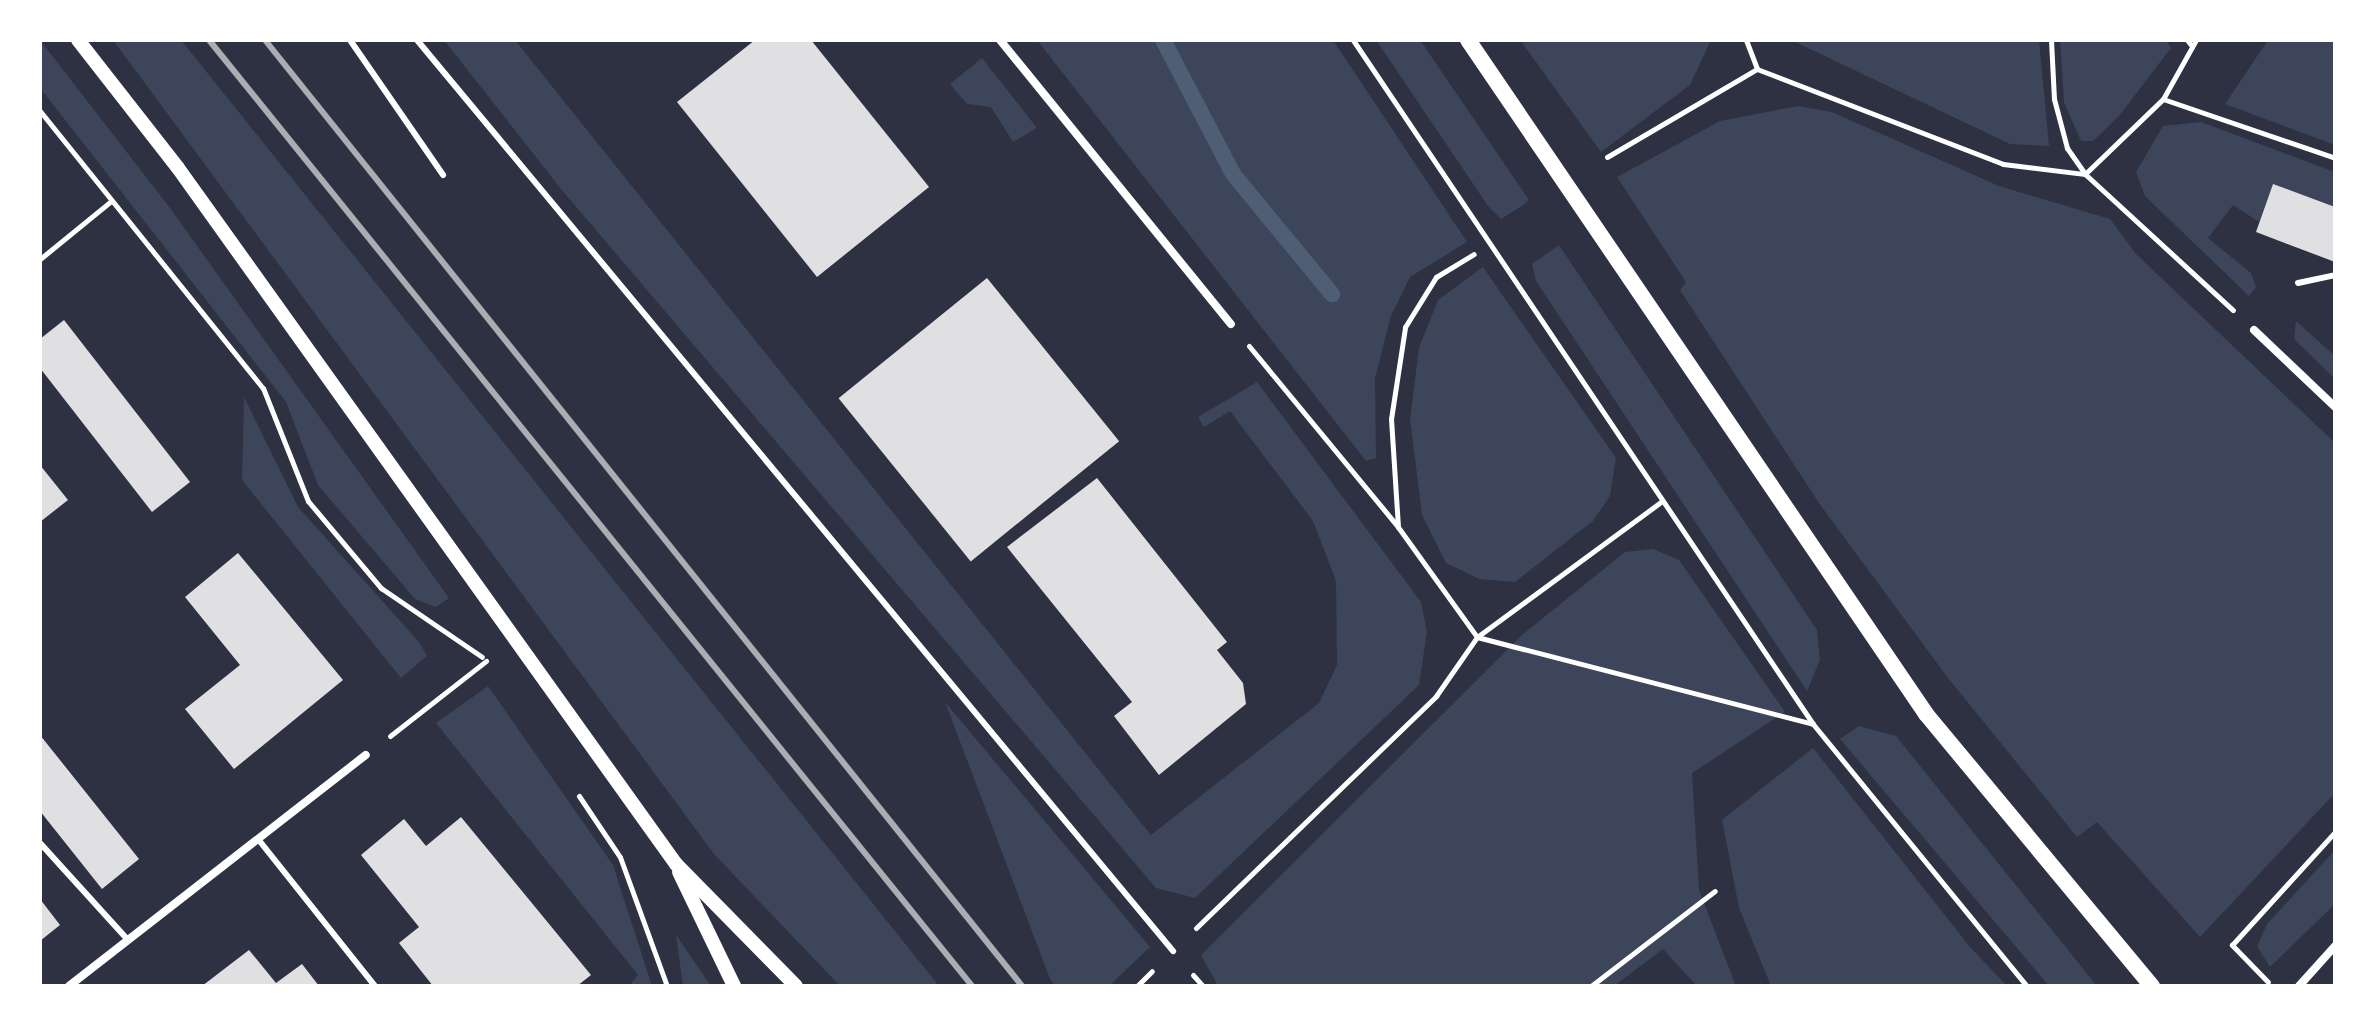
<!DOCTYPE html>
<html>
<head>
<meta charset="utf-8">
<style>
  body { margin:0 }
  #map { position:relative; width:2375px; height:1026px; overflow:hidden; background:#2d3142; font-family:Commissioner,sans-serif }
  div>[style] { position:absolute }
  .green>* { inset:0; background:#3c4559 }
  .stream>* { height:16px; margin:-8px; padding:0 8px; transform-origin:8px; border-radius:8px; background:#4f5d75 }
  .building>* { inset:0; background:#e0e0e3; transform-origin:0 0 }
  .path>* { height:5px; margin:-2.5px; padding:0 2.5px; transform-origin:2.5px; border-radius:2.5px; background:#fff }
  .service>* { height:6px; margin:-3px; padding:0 3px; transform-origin:3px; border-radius:3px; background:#fff }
  .minor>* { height:8px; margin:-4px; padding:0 4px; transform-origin:4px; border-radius:4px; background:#fff }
  .tertiary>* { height:14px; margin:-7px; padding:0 7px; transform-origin:7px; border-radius:7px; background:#fff }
  .secondary>* { height:16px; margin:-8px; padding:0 8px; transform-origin:8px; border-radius:8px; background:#fff }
  .rail>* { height:6px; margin:-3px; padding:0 3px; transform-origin:3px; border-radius:3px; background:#abadb3 }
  span { translate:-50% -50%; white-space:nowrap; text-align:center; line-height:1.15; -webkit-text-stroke:8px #fff; paint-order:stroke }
  .frame { position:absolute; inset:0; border:42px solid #fff; pointer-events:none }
</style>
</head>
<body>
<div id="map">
  <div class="green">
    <i style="clip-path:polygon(40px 40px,170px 208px,449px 598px,436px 607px,415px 599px,318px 485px,286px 402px,40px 88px)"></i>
    <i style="clip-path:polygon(113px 40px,181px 40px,939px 986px,840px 986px,714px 854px)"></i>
    <i style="clip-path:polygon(444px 40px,515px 40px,1151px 835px,1319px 703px,1337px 665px,1336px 581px,1313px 521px,1230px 411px,1204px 427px,1198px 417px,1257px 382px,1421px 602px,1427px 632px,1419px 685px,1195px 898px,1156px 888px,561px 189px)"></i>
    <i style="clip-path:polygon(1037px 40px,1333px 40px,1467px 242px,1410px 277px,1391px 316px,1375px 378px,1376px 458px,1366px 461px)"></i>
    <i style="clip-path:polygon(1376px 40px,1420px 40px,1529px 200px,1525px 204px,1501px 219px,1488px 206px)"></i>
    <i style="clip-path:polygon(1520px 40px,1711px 40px,1690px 85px,1601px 152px)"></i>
    <i style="clip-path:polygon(1791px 40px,2039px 40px,2049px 146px,2010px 144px)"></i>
    <i style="clip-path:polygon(2060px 40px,2166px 40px,2171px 48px,2119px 116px,2093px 141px,2081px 141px,2064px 102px)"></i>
    <i style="clip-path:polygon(2268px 40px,2335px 40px,2335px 145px,2225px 104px)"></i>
    <i style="clip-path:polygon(982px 58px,1037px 128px,1013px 142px,991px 107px,967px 104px,950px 84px)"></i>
    <i style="clip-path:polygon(1798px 106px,1832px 112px,1999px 186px,2110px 219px,2136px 254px,2335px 443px,2335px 793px,2200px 937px,2097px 822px,2077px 837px,1948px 678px,1821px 506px,1680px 290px,1686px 282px,1617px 177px,1720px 121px)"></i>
    <i style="clip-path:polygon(2201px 122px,2335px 172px,2335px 207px,2273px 185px,2259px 222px,2233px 205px,2208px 238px,2251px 273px,2256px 287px,2249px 296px,2145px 196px,2136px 172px,2163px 126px)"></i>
    <i style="clip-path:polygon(1559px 245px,1817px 630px,1820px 660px,1807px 691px,1536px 281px,1532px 264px)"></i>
    <i style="clip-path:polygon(1483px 267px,1616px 458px,1610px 496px,1593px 521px,1515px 582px,1479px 579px,1446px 563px,1422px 515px,1410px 419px,1419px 348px,1438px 300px)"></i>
    <i style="clip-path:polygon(2296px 321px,2335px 356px,2335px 379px,2294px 339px)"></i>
    <i style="clip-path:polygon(244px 397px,298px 507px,419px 642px,427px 656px,401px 678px,242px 480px)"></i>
    <i style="clip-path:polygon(1653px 549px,1679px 560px,1785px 712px,1692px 773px,1699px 890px,1736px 986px,1697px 986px,1663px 949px,1614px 986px,1218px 986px,1201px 955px,1523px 634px,1625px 552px)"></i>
    <i style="clip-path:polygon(488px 686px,613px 865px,652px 986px,629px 986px,638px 975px,436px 723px)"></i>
    <i style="clip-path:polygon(945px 702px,1150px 947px,1109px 986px,1055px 986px,1050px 979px)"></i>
    <i style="clip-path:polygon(1859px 726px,1896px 736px,2097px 986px,2049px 986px,1840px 739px)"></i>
    <i style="clip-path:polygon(1813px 748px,1970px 947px,2007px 986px,1771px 986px,1739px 908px,1722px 820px)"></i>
    <i style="clip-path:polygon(2335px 850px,2335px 904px,2270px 967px,2257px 946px,2267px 924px)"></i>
    <i style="clip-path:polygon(676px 935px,711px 986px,683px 986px)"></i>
  </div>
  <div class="stream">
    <i style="left:1163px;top:40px;width:151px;rotate:62.4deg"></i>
    <i style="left:1233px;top:174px;width:156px;rotate:50.5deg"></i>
  </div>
  <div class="building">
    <i style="clip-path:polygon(755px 40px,811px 40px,929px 187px,817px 277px,677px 102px)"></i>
    <i style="clip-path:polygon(2273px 184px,2335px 207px,2335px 262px,2256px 232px)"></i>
    <i style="left:987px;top:278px;width:210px;height:191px;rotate:51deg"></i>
    <i style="clip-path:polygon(64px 320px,190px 482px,152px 512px,40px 368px,40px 339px)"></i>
    <i style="clip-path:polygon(40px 465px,68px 500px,40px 522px)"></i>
    <i style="clip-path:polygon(1097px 478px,1227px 642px,1217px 650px,1243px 683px,1246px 704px,1159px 775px,1114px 716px,1132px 702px,1007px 547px)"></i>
    <i style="clip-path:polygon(238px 553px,343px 680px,234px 769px,185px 709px,240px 665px,185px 597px)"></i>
    <i style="clip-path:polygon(40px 735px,139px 859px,102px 889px,40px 811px)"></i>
    <i style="clip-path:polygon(461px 817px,591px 975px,577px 986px,433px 986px,399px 943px,419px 927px,361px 855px,404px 819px,426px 846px)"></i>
    <i style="clip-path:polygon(40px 899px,60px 925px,40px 941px)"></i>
    <i style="clip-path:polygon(249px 950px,276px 983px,302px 964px,319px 986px,202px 986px)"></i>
  </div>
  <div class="path">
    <i style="left:1353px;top:40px;width:824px;rotate:56.08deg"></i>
    <i style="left:1813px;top:724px;width:338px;rotate:50.8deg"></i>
    <i style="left:1746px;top:40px;width:31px;rotate:69deg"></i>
    <i style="left:2051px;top:40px;width:59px;rotate:87.1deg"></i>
    <i style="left:2054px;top:99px;width:51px;rotate:75.1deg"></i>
    <i style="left:2067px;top:148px;width:32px;rotate:55deg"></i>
    <i style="left:2085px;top:174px;width:201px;rotate:42.6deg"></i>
    <i style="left:2187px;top:40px;width:8px;rotate:50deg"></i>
    <i style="left:2163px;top:99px;width:182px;rotate:18.9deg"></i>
    <i style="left:40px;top:111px;width:356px;rotate:51.2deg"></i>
    <i style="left:263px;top:388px;width:122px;rotate:68.3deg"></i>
    <i style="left:308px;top:501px;width:114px;rotate:50deg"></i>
    <i style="left:381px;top:588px;width:122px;rotate:34.3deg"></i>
    <i style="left:1607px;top:157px;width:174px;rotate:-30.4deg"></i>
    <i style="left:1757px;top:69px;width:264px;rotate:21.1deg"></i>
    <i style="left:2003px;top:164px;width:83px;rotate:7deg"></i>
    <i style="left:2085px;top:174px;width:108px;rotate:-43.9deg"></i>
    <i style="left:2163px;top:99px;width:68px;rotate:-60.8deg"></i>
    <i style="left:40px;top:259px;width:92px;rotate:-39.2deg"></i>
    <i style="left:1249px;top:346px;width:234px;rotate:50.5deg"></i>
    <i style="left:1398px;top:527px;width:108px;rotate:-93.7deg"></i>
    <i style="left:1391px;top:419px;width:93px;rotate:-81.3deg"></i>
    <i style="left:1405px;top:327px;width:59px;rotate:-58.2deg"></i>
    <i style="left:1436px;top:277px;width:44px;rotate:-31.2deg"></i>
    <i style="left:1398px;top:527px;width:135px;rotate:54.3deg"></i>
    <i style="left:1477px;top:637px;width:347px;rotate:14.5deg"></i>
    <i style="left:390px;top:736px;width:122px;rotate:-38deg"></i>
    <i style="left:579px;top:796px;width:73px;rotate:56.1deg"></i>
    <i style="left:620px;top:857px;width:137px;rotate:70deg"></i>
    <i style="left:1196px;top:928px;width:334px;rotate:-44deg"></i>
    <i style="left:1436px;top:696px;width:72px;rotate:-55.2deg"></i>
    <i style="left:1477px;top:637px;width:230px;rotate:-36.3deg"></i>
    <i style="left:1193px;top:975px;width:15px;rotate:48deg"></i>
    <i style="left:2268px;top:982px;width:52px;rotate:-134.2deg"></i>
    <i style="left:2232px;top:945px;width:153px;rotate:-47.7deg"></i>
    <i style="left:1137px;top:986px;width:21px;rotate:-45deg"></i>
    <i style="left:1591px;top:986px;width:156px;rotate:-37.5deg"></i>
  </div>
  <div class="service">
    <i style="left:350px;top:40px;width:164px;rotate:55.4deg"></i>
    <i style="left:417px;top:40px;width:1184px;rotate:50.31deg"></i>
    <i style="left:2298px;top:283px;width:38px;rotate:-12deg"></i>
    <i style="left:258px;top:839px;width:188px;rotate:51.5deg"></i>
    <i style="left:40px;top:843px;width:131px;rotate:47.8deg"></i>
  </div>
  <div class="minor">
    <i style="left:1000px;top:40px;width:366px;rotate:50.9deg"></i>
    <i style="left:2254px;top:330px;width:112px;rotate:43.5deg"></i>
    <i style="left:69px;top:986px;width:376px;rotate:-37.9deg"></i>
    <i style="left:2299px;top:986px;width:54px;rotate:-48deg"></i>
  </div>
  <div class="tertiary">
    <i style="left:78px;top:40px;width:162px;rotate:52deg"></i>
    <i style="left:178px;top:168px;width:856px;rotate:54.42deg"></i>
    <i style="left:676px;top:864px;width:171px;rotate:45.5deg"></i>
    <i style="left:679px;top:872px;width:127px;rotate:64.2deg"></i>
  </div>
  <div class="secondary">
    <i style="left:1468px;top:40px;width:815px;rotate:55.8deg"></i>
    <i style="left:1926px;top:714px;width:354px;rotate:50.3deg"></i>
  </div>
  <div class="rail">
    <i style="left:209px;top:40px;width:1215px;rotate:51.11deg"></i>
    <i style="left:265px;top:40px;width:1212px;rotate:51.33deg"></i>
  </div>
  <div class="frame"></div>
</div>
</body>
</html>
